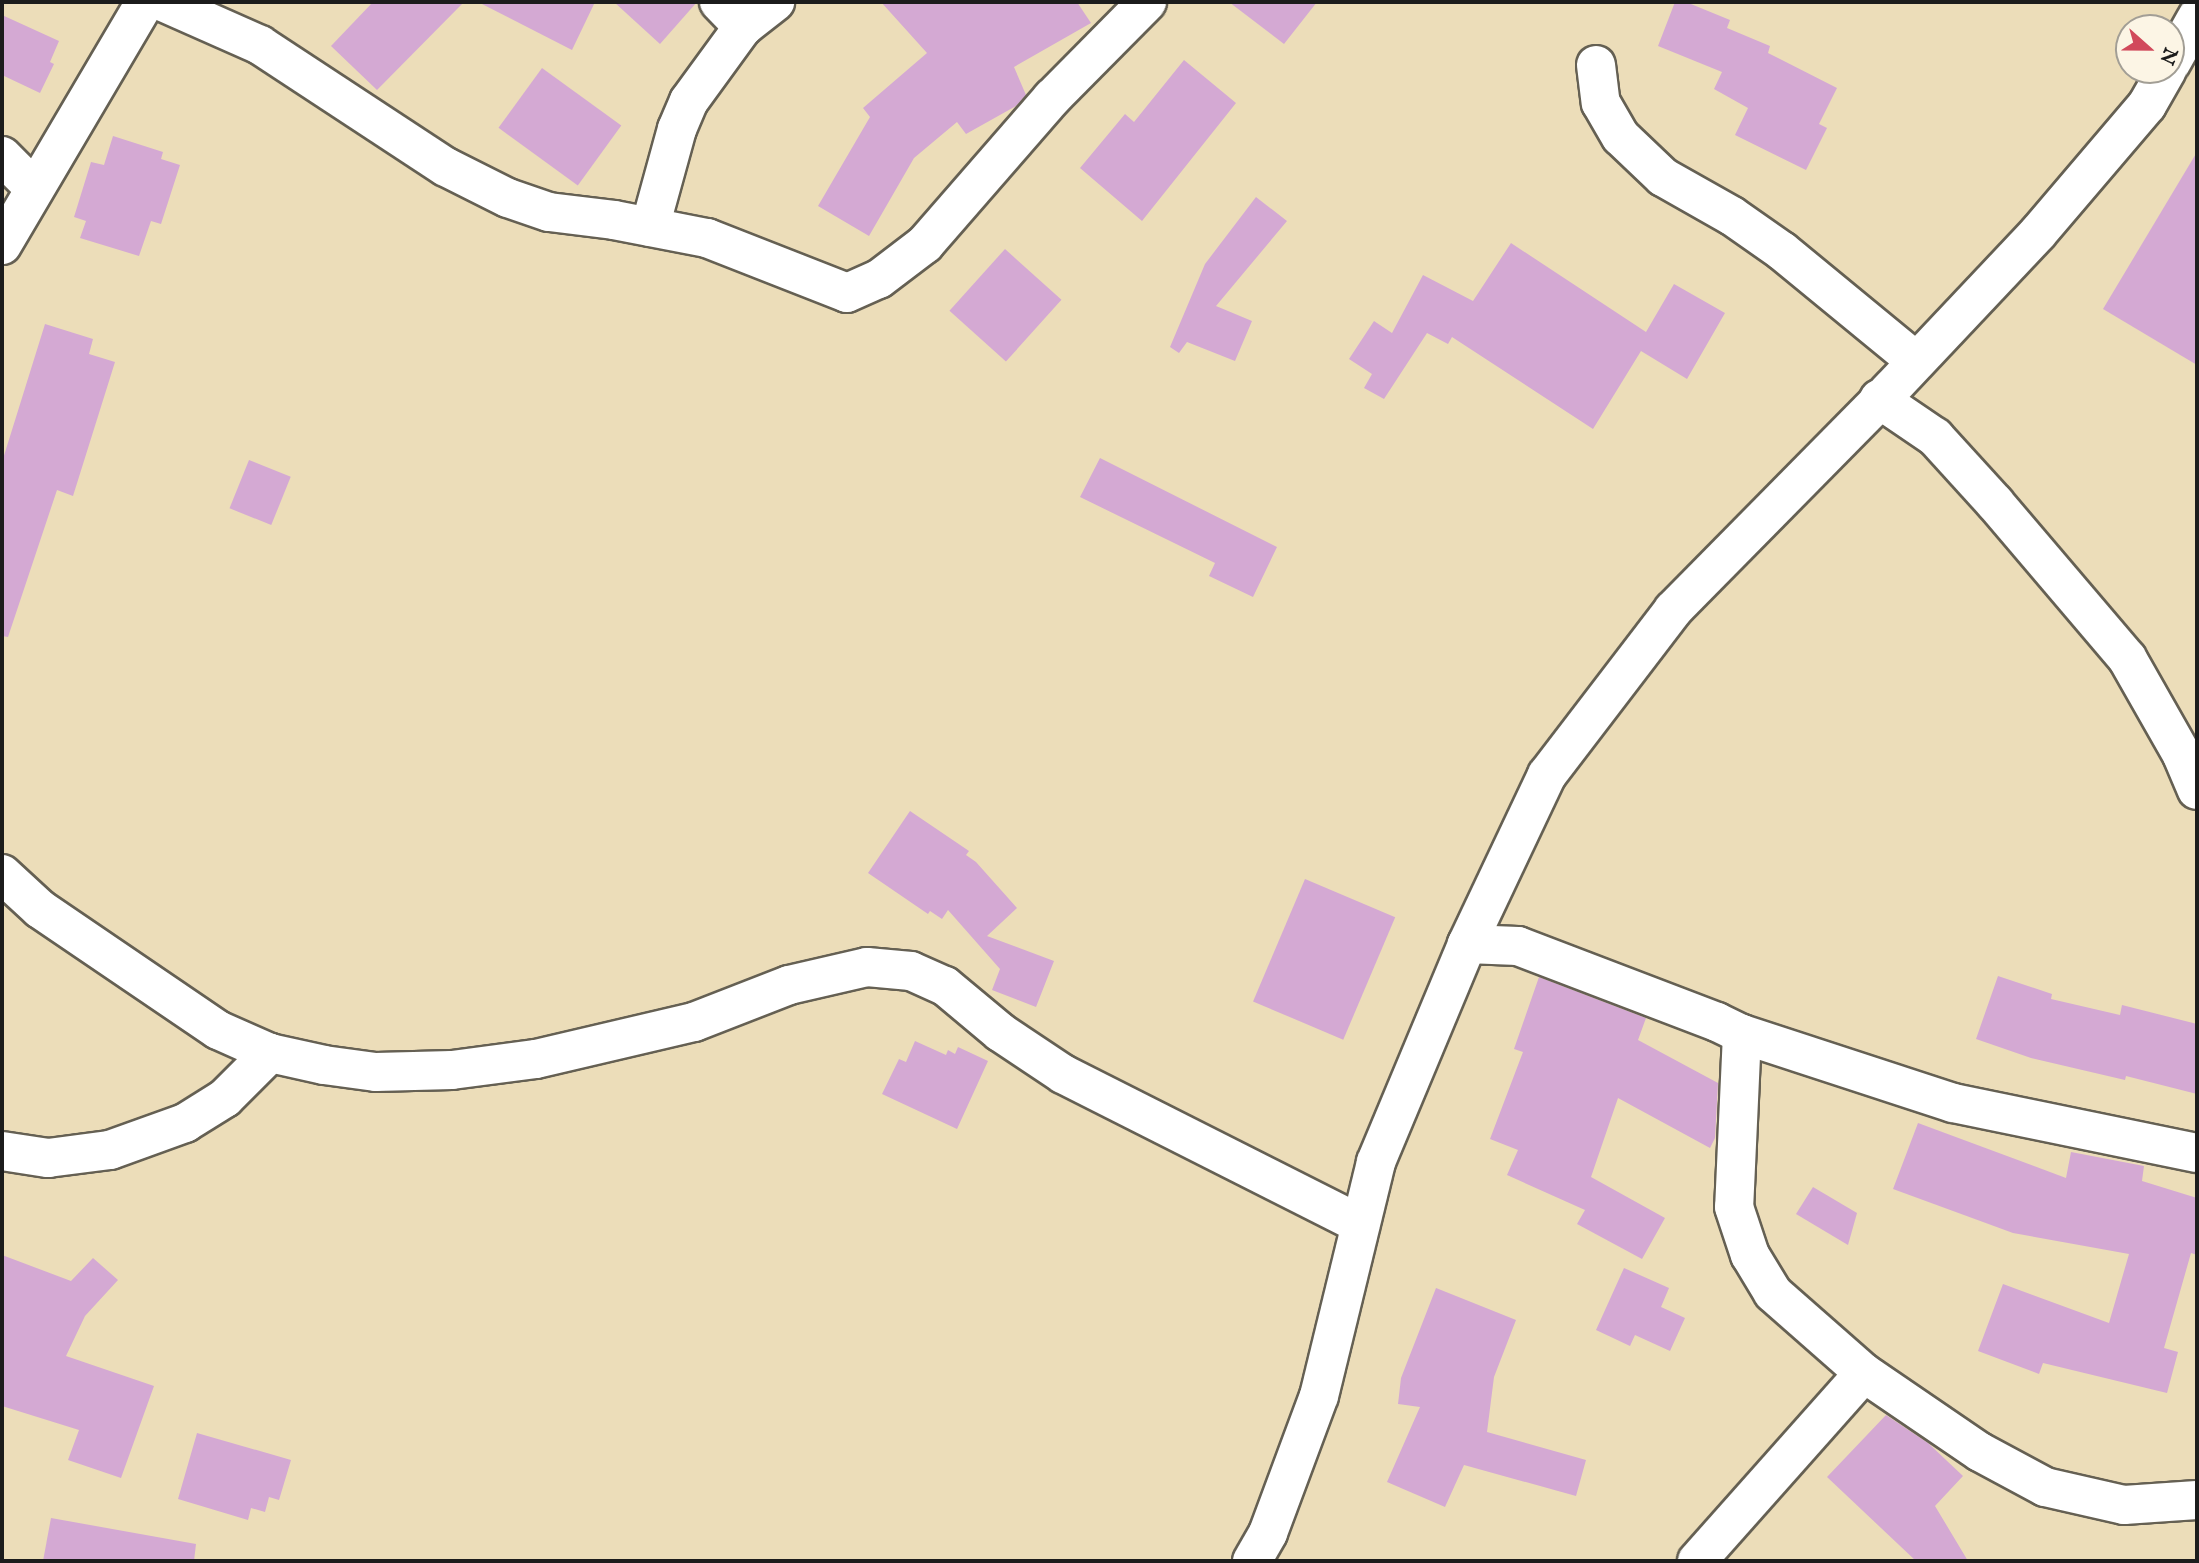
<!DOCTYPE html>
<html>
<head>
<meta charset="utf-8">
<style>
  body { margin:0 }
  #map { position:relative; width:2199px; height:1563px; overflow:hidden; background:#ecddb9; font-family:"IM FELL English",serif }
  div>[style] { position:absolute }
  .building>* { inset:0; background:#d4a9d3; transform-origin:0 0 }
  .roads { filter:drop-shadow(2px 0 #656053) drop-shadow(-2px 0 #656053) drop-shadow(0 2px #656053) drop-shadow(0 -2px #656053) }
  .minor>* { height:38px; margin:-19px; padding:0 19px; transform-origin:19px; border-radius:19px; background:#fff }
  span { translate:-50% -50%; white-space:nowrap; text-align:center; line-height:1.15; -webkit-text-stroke:7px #fcf5e5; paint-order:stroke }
  .frame { position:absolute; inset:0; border:4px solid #1c1c1c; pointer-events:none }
  .north { position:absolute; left:2115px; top:14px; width:70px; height:70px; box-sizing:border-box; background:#fcf5e5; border:2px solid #a29e95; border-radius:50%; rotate:111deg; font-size:19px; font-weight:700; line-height:28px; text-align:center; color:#1c1c1c }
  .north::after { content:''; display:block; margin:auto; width:24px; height:32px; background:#d1495b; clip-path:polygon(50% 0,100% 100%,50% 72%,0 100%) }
</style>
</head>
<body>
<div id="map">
  <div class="building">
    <i style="clip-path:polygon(373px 2px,464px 2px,377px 90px,331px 46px)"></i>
    <i style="clip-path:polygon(478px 2px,595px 2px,572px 50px)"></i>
    <i style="clip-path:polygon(614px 2px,697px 2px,660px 44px)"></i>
    <i style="clip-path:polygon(881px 2px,1077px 2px,1091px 23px,1014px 67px,1026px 95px,1016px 106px,966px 134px,957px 122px,914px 158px,869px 236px,818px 206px,870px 117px,863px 108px,927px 53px)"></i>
    <i style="clip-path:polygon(1229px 2px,1317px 2px,1284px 44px)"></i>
    <i style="clip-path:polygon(1675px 2px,1686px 2px,1730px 20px,1727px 28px,1770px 46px,1768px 53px,1837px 88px,1819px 124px,1827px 128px,1806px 170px,1735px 135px,1748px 108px,1714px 89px,1722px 72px,1658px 46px)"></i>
    <i style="clip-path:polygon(2px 15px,59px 41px,50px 62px,54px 64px,40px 93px,2px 75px)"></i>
    <i style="clip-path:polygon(1184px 60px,1236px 103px,1142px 221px,1080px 168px,1125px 114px,1134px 122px)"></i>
    <i style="left:542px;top:68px;width:98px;height:74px;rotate:36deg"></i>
    <i style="clip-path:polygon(113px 136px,163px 152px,161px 159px,180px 165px,161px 224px,151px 221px,139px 256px,80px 238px,86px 221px,74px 217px,91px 162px,104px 165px)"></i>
    <i style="clip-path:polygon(2197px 152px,2197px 365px,2103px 309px)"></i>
    <i style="clip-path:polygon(1256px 197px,1287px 221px,1216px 306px,1252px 321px,1235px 361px,1187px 342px,1179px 353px,1170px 347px,1205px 264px)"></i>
    <i style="clip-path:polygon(1511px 243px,1646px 332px,1674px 284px,1725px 313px,1687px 379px,1641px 351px,1593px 429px,1452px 337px,1448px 344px,1427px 333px,1384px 399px,1364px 388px,1372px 374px,1349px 359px,1374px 321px,1392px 333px,1423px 275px,1473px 301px)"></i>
    <i style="left:1005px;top:249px;width:76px;height:83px;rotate:42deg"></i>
    <i style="clip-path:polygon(45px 324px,93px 339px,89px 354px,115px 362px,73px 496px,57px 490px,8px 637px,2px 636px,2px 462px)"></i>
    <i style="clip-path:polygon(1100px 458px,1277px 547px,1253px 597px,1209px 576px,1215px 563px,1080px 497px)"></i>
    <i style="left:249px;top:460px;width:45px;height:52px;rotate:22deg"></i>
    <i style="clip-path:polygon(910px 811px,969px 851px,966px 855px,976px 862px,1017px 908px,987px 936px,1054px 961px,1036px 1007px,992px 990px,1000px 969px,948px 910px,942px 919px,930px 911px,928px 914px,868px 873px)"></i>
    <i style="left:1305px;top:879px;width:98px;height:133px;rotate:23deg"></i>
    <i style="clip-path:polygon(1998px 976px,2052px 994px,2051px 999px,2120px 1015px,2122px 1005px,2197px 1024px,2197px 1094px,2126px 1076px,2125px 1080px,2031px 1058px,1976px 1039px)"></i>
    <i style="clip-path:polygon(1539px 977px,1646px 1018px,1638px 1040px,1718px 1083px,1715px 1138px,1710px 1148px,1618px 1098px,1591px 1177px,1665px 1218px,1642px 1259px,1577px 1224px,1585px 1210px,1507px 1175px,1518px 1150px,1490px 1139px,1523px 1052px,1514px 1049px)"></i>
    <i style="clip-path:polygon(915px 1041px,946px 1055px,948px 1050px,955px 1054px,958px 1047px,988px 1061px,957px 1129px,882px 1094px,899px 1059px,906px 1062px)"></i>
    <i style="clip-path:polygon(1918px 1123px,2066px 1178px,2071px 1152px,2144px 1166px,2142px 1181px,2197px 1198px,2197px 1255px,2191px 1253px,2164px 1348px,2178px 1352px,2167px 1393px,2043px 1363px,2039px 1374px,1978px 1351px,2003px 1284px,2109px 1323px,2129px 1254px,2013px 1233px,1893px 1189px)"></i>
    <i style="clip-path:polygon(1813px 1187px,1857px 1213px,1848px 1245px,1796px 1214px)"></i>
    <i style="clip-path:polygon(2px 1255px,71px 1281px,93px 1258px,118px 1280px,85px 1316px,66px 1356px,154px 1386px,121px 1478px,68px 1460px,79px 1430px,2px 1406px)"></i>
    <i style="clip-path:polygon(1624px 1268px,1669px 1288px,1661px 1307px,1685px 1318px,1670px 1351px,1635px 1335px,1630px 1346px,1596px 1330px)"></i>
    <i style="clip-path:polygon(1436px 1288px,1516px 1320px,1494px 1377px,1487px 1432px,1586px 1460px,1576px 1496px,1464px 1465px,1445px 1507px,1387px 1482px,1420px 1407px,1398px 1404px,1401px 1378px)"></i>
    <i style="clip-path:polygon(1886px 1415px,1928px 1443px,1963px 1476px,1935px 1506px,1968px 1561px,1916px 1561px,1827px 1477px)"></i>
    <i style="clip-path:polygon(197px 1433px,291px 1460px,279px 1500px,269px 1497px,265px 1512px,251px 1508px,248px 1520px,178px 1499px)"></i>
    <i style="clip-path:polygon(51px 1518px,196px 1544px,194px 1561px,43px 1561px)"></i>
  </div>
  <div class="roads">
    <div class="minor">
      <i style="left:163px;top:2px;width:106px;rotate:23.9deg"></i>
      <i style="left:260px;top:45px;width:222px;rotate:33.3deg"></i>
      <i style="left:446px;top:167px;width:69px;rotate:26.6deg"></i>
      <i style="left:508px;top:198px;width:43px;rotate:18.9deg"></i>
      <i style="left:549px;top:212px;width:65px;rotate:7deg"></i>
      <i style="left:614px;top:220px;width:95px;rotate:11deg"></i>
      <i style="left:707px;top:238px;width:150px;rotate:21.4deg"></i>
      <i style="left:847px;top:293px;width:35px;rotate:-24deg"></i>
      <i style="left:879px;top:279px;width:58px;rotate:-37.3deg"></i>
      <i style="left:925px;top:244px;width:194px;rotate:-49deg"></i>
      <i style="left:1052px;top:98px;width:135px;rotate:-45.3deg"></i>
      <i style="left:719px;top:2px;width:35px;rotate:46deg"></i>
      <i style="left:2171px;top:63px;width:53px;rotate:-60.5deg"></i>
      <i style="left:1596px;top:65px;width:38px;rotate:83deg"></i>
      <i style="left:1601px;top:103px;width:39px;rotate:60deg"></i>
      <i style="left:1621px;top:137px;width:58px;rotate:43.6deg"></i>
      <i style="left:1663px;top:177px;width:79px;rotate:29.5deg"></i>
      <i style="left:1732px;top:216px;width:61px;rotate:35deg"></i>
      <i style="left:1782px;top:251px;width:173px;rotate:39.4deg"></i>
      <i style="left:2px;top:156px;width:45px;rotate:45deg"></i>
      <i style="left:650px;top:227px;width:102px;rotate:-74.6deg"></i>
      <i style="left:677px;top:129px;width:30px;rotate:-67deg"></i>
      <i style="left:689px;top:101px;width:92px;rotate:-53.9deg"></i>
      <i style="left:743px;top:27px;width:41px;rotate:-38deg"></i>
      <i style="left:2px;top:245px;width:282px;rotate:-59.5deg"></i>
      <i style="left:1879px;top:399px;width:68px;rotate:34.2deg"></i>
      <i style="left:1935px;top:437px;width:89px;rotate:47.7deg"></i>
      <i style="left:1995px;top:503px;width:204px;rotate:49.6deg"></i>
      <i style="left:2127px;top:658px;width:112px;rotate:60.4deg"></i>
      <i style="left:2182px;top:755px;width:38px;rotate:67deg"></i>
      <i style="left:2px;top:874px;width:52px;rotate:42.6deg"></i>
      <i style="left:40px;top:909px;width:215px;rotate:34.2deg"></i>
      <i style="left:218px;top:1030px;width:57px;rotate:23.9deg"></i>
      <i style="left:270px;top:1053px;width:55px;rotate:12.5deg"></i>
      <i style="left:324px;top:1065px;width:52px;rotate:7.7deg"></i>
      <i style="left:376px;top:1072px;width:76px;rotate:-1.5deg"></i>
      <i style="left:452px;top:1070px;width:85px;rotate:-7.5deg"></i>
      <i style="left:536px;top:1059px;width:162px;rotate:-13.2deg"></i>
      <i style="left:694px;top:1022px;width:102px;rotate:-21.3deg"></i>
      <i style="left:789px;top:985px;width:80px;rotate:-13deg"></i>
      <i style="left:867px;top:967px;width:44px;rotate:5.2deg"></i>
      <i style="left:911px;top:971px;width:37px;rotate:24deg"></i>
      <i style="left:945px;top:986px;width:72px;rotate:39.9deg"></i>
      <i style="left:1000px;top:1032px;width:76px;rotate:33.7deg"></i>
      <i style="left:1063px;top:1074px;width:333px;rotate:26.8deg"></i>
      <i style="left:1467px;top:944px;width:51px;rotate:2.2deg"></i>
      <i style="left:1518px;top:946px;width:213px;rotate:20.9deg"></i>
      <i style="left:1717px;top:1022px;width:28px;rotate:26deg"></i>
      <i style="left:1742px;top:1034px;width:222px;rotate:18.1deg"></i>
      <i style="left:1953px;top:1103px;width:249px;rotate:11.6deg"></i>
      <i style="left:1742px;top:1034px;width:173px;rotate:92.6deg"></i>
      <i style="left:1734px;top:1207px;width:51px;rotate:71.6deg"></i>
      <i style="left:1750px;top:1255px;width:44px;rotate:58.8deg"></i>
      <i style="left:1773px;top:1293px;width:121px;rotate:41.3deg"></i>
      <i style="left:1864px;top:1373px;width:140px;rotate:34.3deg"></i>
      <i style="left:1980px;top:1452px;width:74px;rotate:28.3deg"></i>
      <i style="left:2045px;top:1487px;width:81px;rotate:12.8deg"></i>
      <i style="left:2124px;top:1505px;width:73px;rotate:-3.9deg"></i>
      <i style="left:2px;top:1151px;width:47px;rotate:8.7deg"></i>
      <i style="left:48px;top:1158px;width:63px;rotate:-7.4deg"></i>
      <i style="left:110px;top:1150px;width:80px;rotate:-19.8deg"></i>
      <i style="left:185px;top:1123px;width:47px;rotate:-32deg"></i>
      <i style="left:225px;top:1098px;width:64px;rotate:-45deg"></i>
      <i style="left:1252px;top:1561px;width:32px;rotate:-60deg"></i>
      <i style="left:1268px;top:1533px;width:146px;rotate:-69.6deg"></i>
      <i style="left:1319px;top:1396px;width:241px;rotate:-76.3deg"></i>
      <i style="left:1376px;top:1162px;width:236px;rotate:-67.3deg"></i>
      <i style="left:1467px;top:944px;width:187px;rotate:-64.7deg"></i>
      <i style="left:1547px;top:775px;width:208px;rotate:-52.6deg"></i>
      <i style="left:1673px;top:610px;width:310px;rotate:-45.4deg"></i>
      <i style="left:1891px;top:389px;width:214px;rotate:-46.7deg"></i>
      <i style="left:2038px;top:233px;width:168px;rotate:-49.6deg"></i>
      <i style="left:2147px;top:105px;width:40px;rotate:-60.3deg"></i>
      <i style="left:1697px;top:1561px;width:251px;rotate:-48.4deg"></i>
    </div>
  </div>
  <div class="frame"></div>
  <div class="north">N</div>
</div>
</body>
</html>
